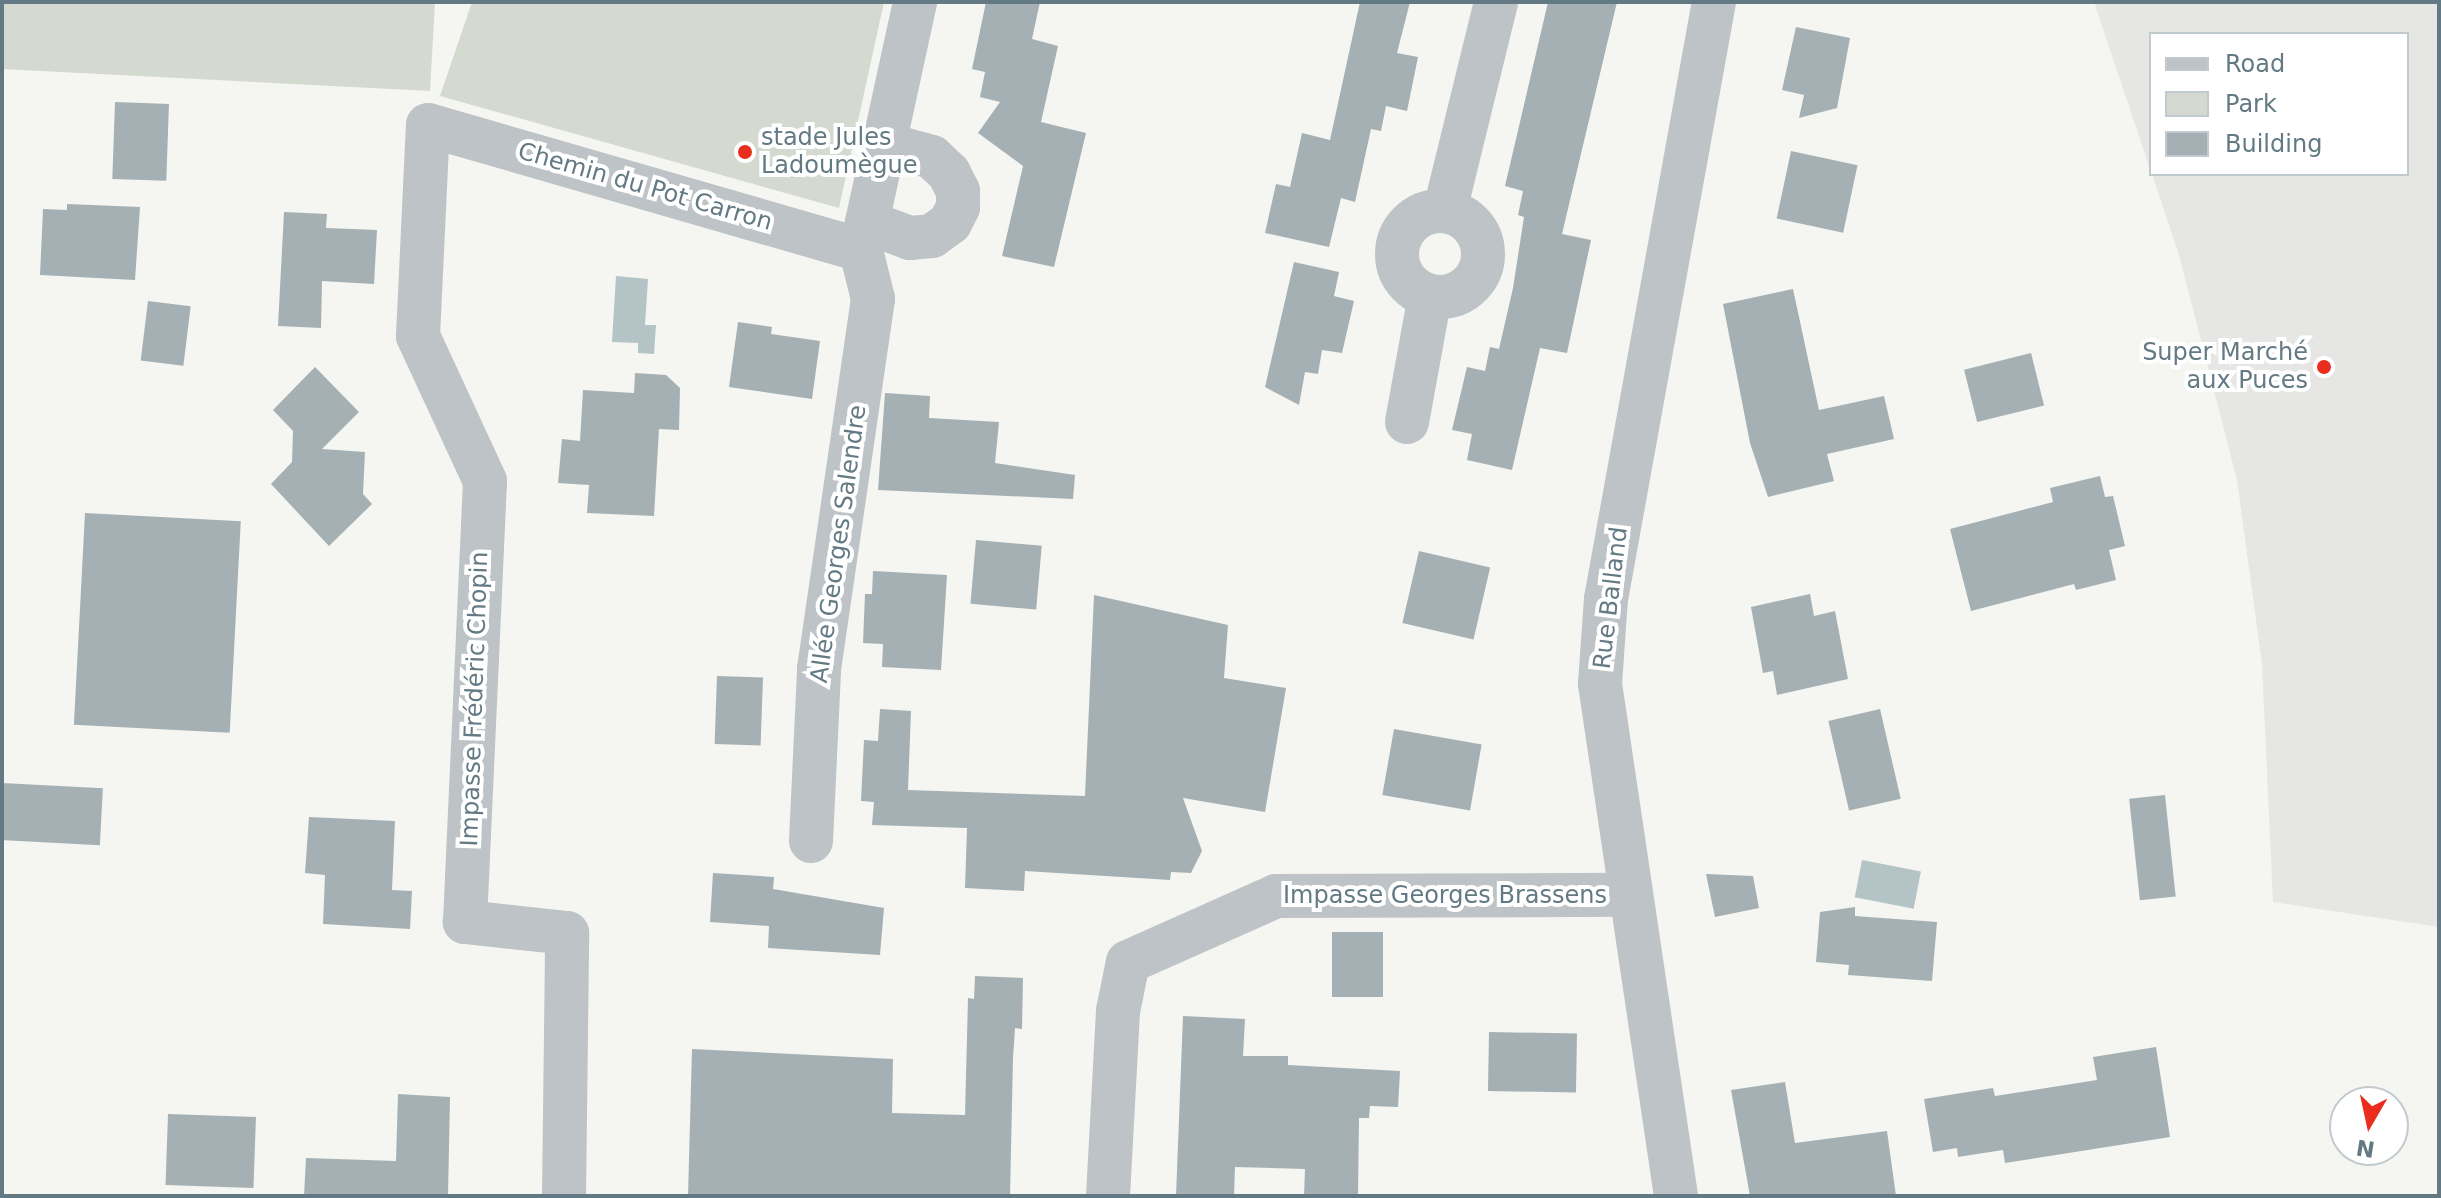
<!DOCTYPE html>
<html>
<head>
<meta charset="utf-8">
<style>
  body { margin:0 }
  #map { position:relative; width:2441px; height:1198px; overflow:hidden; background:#f5f5f1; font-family:"DejaVu Sans",sans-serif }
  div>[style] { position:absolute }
  .built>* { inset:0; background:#e6e6e5 }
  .green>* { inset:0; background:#d5dad0 }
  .water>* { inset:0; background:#b4c4c6; transform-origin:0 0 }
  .building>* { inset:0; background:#a5b0b4; transform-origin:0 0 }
  .minor>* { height:44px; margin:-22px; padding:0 22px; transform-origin:22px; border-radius:22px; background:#bdc3c6 }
  .minor>.ring { margin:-22px; padding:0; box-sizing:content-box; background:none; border:44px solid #bdc3c6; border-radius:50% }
  .dots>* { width:22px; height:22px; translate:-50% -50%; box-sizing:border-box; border:4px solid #fff; border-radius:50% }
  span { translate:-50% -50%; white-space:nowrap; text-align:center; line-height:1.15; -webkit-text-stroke:8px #fff; paint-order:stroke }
  .poi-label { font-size:24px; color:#637a84 }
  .left { translate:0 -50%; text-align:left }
  .right { translate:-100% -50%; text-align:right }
  .street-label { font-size:24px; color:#637a84 }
  .frame { position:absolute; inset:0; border:4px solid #637a84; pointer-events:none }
  .legend { position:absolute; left:2149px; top:32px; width:260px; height:144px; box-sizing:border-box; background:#fff; border:2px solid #c1cace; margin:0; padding:10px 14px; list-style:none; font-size:24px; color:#637a84 }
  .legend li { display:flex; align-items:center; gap:16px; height:40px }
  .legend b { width:40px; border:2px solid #c1cace }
  .north { position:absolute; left:2329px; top:1086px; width:80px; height:80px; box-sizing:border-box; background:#fff; border:2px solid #c1cace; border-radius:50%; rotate:189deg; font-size:22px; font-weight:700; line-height:32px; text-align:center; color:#637a84 }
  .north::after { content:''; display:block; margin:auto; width:28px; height:36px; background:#e92e1e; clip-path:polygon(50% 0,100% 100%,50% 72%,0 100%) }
</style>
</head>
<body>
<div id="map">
  <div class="built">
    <i style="clip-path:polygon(2094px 2px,2439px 2px,2439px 927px,2273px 902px,2262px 664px,2237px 480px,2179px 255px,2152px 174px,2407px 174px,2407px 34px,2151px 34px,2151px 172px)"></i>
  </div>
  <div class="green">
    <i style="clip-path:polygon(2px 2px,435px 2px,430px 91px,2px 69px)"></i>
    <i style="clip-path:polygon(472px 2px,884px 2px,839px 208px,440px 96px)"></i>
  </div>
  <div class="water">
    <i style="clip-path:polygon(616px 276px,648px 279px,645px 325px,656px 325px,654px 354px,638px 353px,638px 343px,612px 342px)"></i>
    <i style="left:1862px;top:860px;width:60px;height:38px;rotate:11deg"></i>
  </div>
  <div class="building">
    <i style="clip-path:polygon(986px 2px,1040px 2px,1032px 39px,1058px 46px,1041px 122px,1086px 133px,1054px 267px,1002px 256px,1023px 166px,978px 133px,1000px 102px,980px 97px,985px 72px,972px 69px)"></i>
    <i style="clip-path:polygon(1360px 2px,1410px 2px,1397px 53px,1418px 57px,1407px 111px,1386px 106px,1381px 131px,1371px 129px,1355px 202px,1341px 198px,1329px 247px,1265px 233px,1276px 184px,1290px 187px,1302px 133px,1330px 140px)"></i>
    <i style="clip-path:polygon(1548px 2px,1617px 2px,1562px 234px,1591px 240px,1567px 353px,1540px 348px,1512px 470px,1467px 460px,1472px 434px,1452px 430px,1467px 367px,1485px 371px,1490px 347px,1499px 349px,1513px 288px,1524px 217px,1518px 215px,1523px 191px,1505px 186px)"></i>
    <i style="clip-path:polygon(1796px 27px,1850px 38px,1837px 108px,1799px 118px,1804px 95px,1782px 90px)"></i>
    <i style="left:115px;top:102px;width:54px;height:77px;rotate:2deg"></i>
    <i style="left:1791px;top:151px;width:68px;height:69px;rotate:12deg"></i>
    <i style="clip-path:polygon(67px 204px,140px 207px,135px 280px,40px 275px,43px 209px,67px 210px)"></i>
    <i style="clip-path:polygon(284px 212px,327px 214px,326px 228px,377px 230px,374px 284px,322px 281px,321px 328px,278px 326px)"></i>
    <i style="clip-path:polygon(1294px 262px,1339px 272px,1334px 296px,1354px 301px,1342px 353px,1322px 350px,1318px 374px,1305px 372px,1299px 405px,1265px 387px)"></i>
    <i style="clip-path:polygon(1793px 289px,1819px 410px,1884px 396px,1894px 439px,1827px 454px,1834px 481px,1768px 497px,1750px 443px,1723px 304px)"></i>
    <i style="left:148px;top:301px;width:43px;height:60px;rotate:7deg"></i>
    <i style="clip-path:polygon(738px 322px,772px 327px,771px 334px,820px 341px,812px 399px,729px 387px)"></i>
    <i style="left:2031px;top:353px;width:54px;height:69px;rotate:76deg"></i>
    <i style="clip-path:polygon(315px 367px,359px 412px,322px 449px,365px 452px,363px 494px,372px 504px,329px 546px,271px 484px,292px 462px,293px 431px,273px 410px)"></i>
    <i style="clip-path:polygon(635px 373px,666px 375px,680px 388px,679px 430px,659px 429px,654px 516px,587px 513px,589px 485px,558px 483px,562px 439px,580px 441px,583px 390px,634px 393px)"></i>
    <i style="clip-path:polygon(885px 393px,930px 396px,929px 418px,999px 422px,995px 463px,1075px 475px,1073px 499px,878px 490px)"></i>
    <i style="clip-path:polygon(2100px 476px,2105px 497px,2113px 496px,2125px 546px,2109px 550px,2116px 580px,2076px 590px,2074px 584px,1971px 611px,1950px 529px,2053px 502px,2050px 488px)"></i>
    <i style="left:85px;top:513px;width:156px;height:212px;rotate:3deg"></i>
    <i style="left:976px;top:540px;width:66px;height:64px;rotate:5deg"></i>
    <i style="left:1419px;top:551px;width:73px;height:74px;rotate:13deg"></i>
    <i style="clip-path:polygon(873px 571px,947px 575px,941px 670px,882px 667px,883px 644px,863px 643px,865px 594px,872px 594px)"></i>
    <i style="clip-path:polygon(1810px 594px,1814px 616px,1835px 611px,1848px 679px,1777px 695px,1773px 671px,1763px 673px,1751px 607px)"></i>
    <i style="clip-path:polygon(1094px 595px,1228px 625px,1224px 678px,1286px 688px,1265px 812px,1183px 798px,1202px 851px,1191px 873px,1171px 872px,1170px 880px,1025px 871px,1024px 891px,965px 888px,967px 828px,872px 825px,874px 802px,861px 801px,864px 740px,878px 741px,880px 709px,911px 711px,908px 790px,1085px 796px)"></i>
    <i style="left:717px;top:676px;width:46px;height:68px;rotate:2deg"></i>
    <i style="left:1880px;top:709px;width:92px;height:53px;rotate:77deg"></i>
    <i style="left:1394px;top:729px;width:89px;height:67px;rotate:10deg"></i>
    <i style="left:2px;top:783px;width:101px;height:57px;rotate:3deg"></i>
    <i style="left:2165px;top:795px;width:102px;height:36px;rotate:84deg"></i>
    <i style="clip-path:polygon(309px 817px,395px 821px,392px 890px,412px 891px,410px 929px,323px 924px,325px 875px,305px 873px)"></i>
    <i style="clip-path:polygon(713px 873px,774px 877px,773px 889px,884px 908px,880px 955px,768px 948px,769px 926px,710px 922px)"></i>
    <i style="clip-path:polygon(1706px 874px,1753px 876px,1759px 908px,1715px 917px)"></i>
    <i style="clip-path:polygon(1855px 907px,1855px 916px,1937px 922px,1932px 981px,1848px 975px,1849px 965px,1816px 962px,1820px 912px)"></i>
    <i style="left:1332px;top:932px;width:51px;height:65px"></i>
    <i style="clip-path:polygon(975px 976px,1023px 978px,1022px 1029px,1015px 1028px,1013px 1058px,1010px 1196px,688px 1196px,692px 1049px,893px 1059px,892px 1113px,965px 1115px,968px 998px,974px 999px)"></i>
    <i style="clip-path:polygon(1183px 1016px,1245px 1019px,1243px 1056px,1288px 1056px,1288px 1065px,1400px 1071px,1398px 1107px,1370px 1106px,1369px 1118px,1359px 1118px,1358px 1196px,1304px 1196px,1305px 1169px,1235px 1167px,1234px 1196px,1176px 1196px)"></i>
    <i style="left:1489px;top:1032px;width:88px;height:59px;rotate:1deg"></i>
    <i style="clip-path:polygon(2156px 1047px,2170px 1137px,2005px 1163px,2003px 1150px,1958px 1157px,1957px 1148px,1933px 1152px,1924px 1099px,1993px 1088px,1995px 1096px,2097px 1080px,2093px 1057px)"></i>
    <i style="clip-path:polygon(1785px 1082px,1795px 1143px,1887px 1131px,1896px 1196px,1750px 1196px,1731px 1090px)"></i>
    <i style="clip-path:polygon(398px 1094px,450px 1097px,448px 1196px,304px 1196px,306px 1158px,396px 1161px)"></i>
    <i style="left:168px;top:1114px;width:88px;height:71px;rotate:2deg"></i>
  </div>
  <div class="minor">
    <i style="left:1445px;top:210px;width:214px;rotate:-76.2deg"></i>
    <i class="ring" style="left:1397px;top:211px;width:42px;height:42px"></i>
    <i style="left:867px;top:222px;width:46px;rotate:20.4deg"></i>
    <i style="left:910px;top:238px;width:22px;rotate:-5deg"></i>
    <i style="left:932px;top:236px;width:22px;rotate:-36deg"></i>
    <i style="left:950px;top:223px;width:18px;rotate:-63deg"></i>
    <i style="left:958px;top:207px;width:16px;rotate:-90deg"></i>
    <i style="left:958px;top:191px;width:20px;rotate:-117deg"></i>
    <i style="left:949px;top:173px;width:23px;rotate:-137deg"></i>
    <i style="left:932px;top:157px;width:50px;rotate:-164.8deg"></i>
    <i style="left:1407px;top:422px;width:128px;rotate:-79.7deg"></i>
    <i style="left:811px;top:841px;width:172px;rotate:-87.3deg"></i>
    <i style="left:819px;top:669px;width:374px;rotate:-81.7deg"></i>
    <i style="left:873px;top:299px;width:50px;rotate:-103.8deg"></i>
    <i style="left:861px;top:250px;width:254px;rotate:-77.7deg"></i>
    <i style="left:564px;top:1196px;width:263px;rotate:-89.3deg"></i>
    <i style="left:567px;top:933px;width:103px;rotate:-173.8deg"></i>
    <i style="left:465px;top:922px;width:441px;rotate:-87.4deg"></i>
    <i style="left:485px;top:481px;width:160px;rotate:-114.8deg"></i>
    <i style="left:418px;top:336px;width:211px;rotate:-87.3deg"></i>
    <i style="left:428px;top:125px;width:451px;rotate:16.1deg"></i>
    <i style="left:1108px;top:1196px;width:185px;rotate:-86.9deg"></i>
    <i style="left:1118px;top:1011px;width:50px;rotate:-78.5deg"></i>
    <i style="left:1128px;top:962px;width:162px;rotate:-24deg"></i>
    <i style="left:1276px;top:896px;width:351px;rotate:-0.2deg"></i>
    <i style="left:1676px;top:1196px;width:518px;rotate:-98.44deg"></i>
    <i style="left:1600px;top:684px;width:85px;rotate:-86deg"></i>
    <i style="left:1606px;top:599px;width:607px;rotate:-79.75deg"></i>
  </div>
  <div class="dots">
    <i style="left:745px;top:152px;background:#e92e1e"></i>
    <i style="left:2324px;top:367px;background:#e92e1e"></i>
  </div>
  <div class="poi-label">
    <span class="left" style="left:761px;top:152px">stade Jules<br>Ladoumègue</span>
    <span class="right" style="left:2308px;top:367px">Super Marché<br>aux Puces</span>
  </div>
  <div class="street-label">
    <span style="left:645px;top:187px;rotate:16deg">Chemin du Pot Carron</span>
    <span style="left:839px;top:544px;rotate:-82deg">Allée Georges Salendre</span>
    <span style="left:1611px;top:598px;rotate:-83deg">Rue Balland</span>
    <span style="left:475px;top:699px;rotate:-88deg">Impasse Frédéric Chopin</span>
    <span style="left:1445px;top:896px">Impasse Georges Brassens</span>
  </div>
  <div class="frame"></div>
  <ul class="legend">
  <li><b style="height:10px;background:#bdc3c6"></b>Road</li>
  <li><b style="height:22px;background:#d5dad0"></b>Park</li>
  <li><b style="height:22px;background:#a5b0b4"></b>Building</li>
  </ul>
  <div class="north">N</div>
</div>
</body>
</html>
